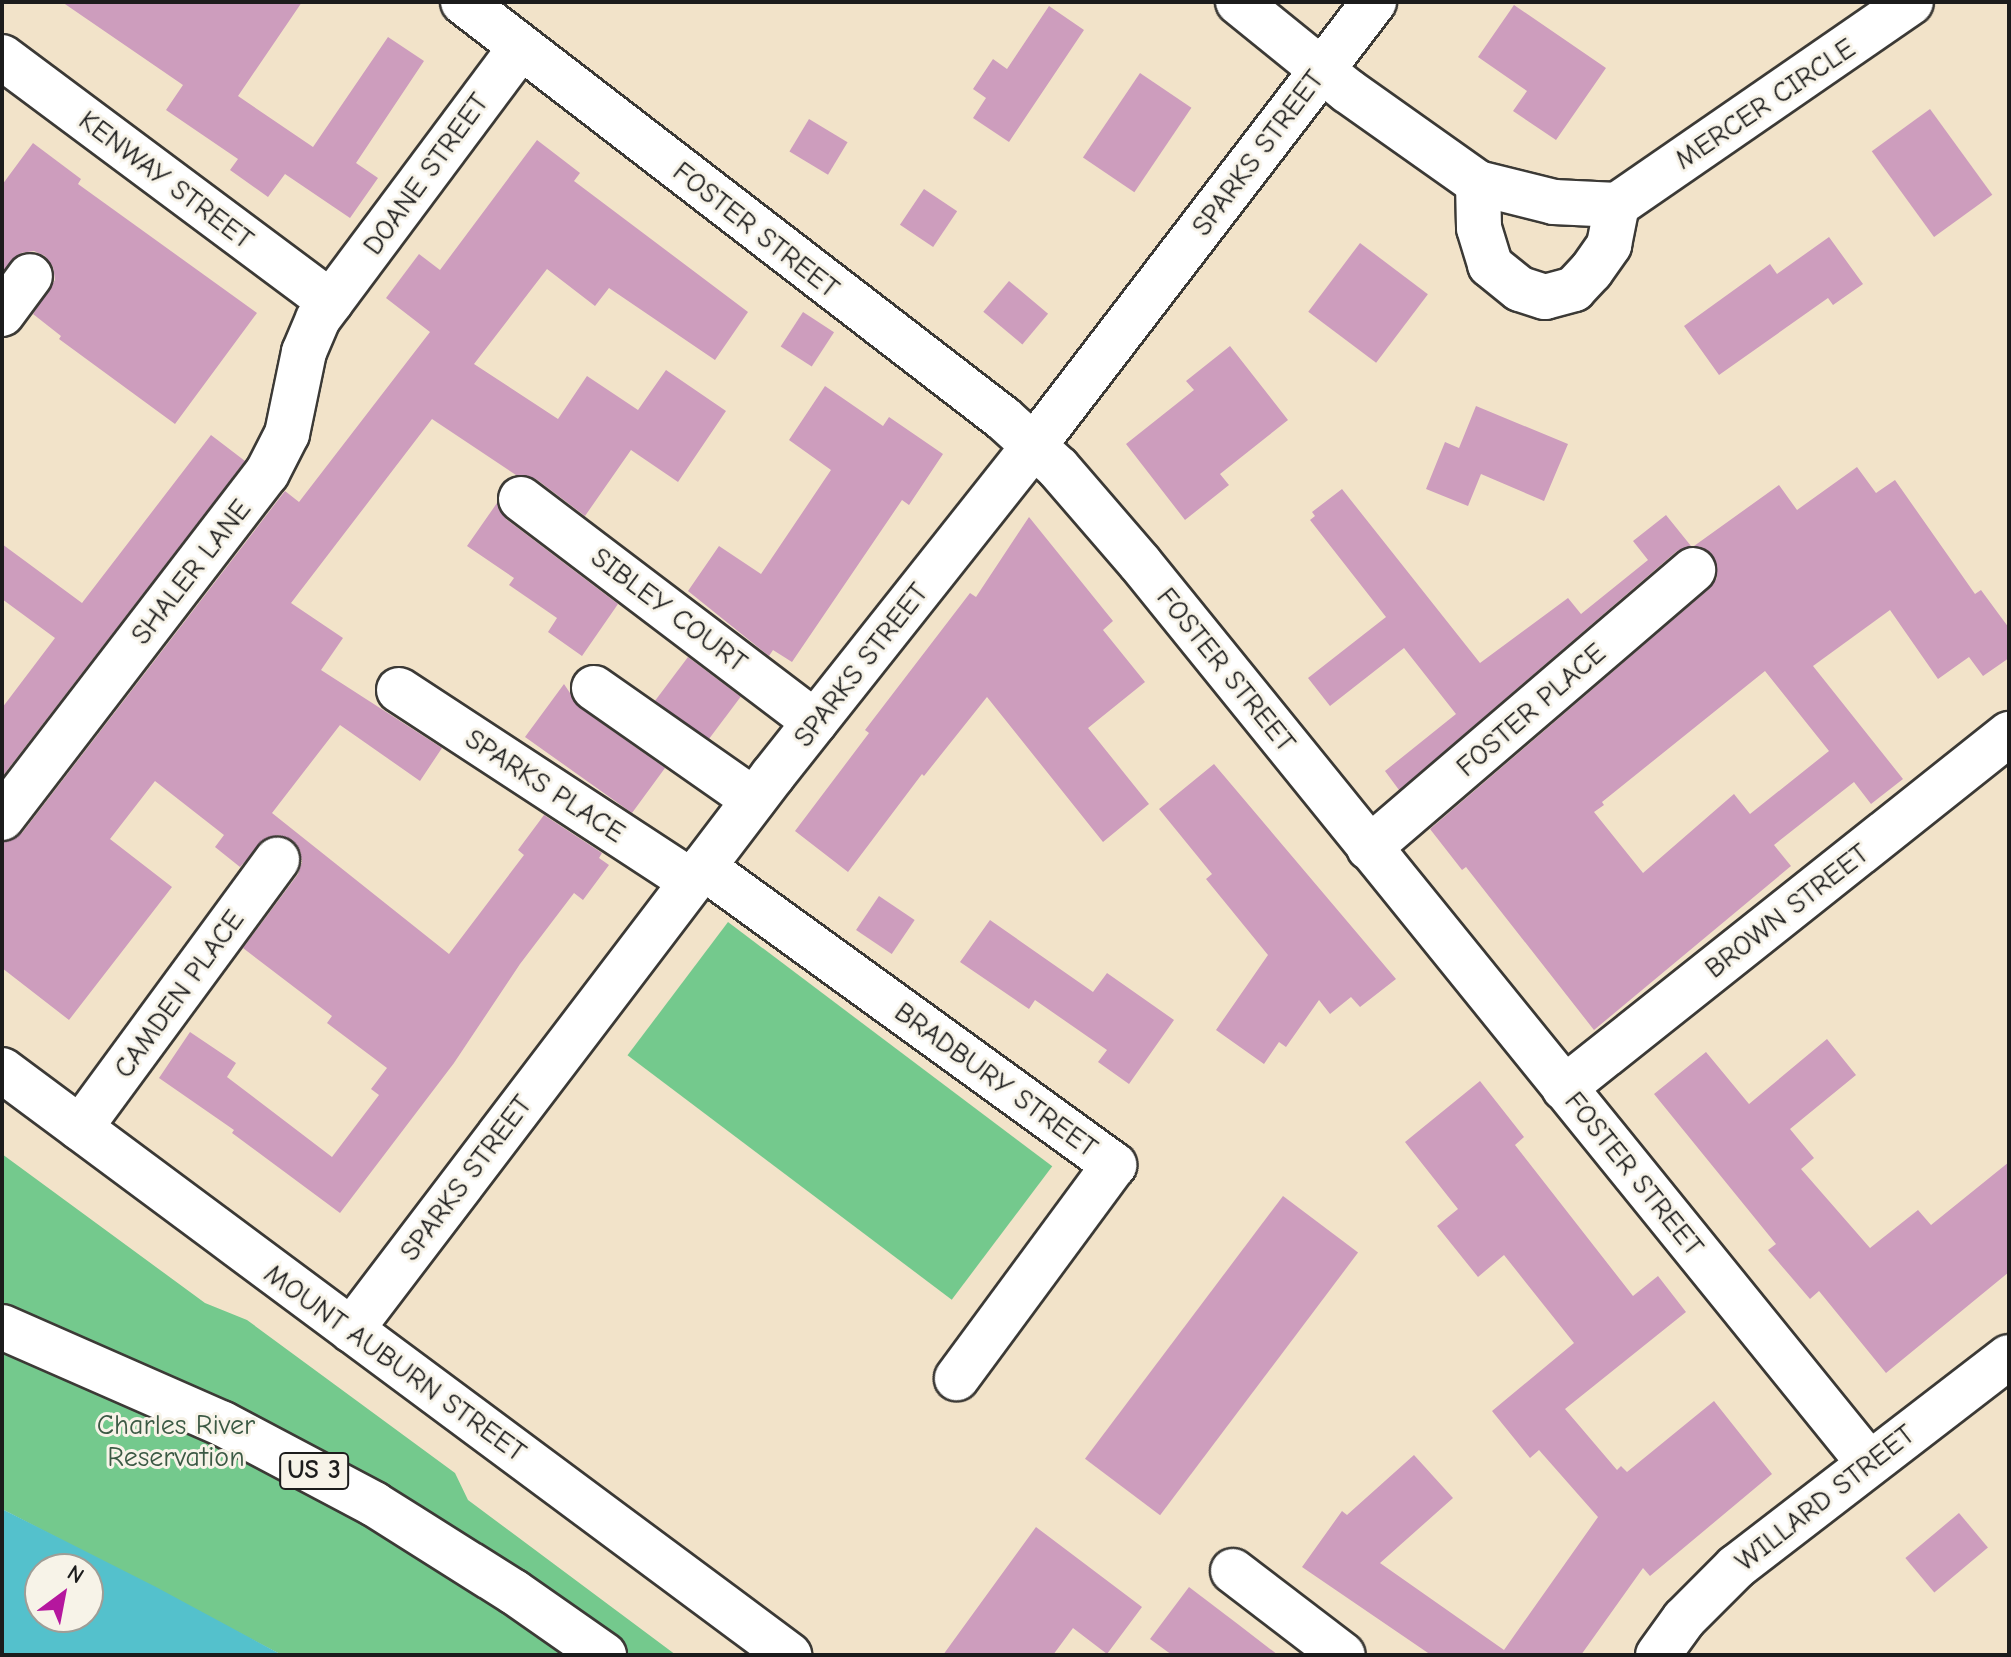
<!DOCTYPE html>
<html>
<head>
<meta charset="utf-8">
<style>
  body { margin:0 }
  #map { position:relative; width:2011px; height:1657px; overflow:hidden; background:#f2e3c9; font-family:"Comic Neue",sans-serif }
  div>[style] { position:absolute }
  .green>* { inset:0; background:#74c98d; transform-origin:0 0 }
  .water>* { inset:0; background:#54c1cc }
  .building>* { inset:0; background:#cd9dbd; transform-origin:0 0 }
  .roads { filter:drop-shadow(2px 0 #3c3a36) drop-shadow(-2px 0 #3c3a36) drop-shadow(0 2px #3c3a36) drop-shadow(0 -2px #3c3a36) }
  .street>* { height:44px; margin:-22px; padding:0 22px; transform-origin:22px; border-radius:22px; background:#fff }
  .primary>* { height:44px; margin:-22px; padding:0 22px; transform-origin:22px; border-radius:22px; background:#fff }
  .highway>* { height:44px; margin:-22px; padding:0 22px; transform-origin:22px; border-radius:22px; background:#fff }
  span { translate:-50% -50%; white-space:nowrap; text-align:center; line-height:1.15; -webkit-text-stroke:6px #f7f3e8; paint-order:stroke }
  .shield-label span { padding:2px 6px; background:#f7f3e8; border:2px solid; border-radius:6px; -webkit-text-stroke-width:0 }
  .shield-label { font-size:26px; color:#1c1c1c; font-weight:700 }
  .street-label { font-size:28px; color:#1c1c1c }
  .park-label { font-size:28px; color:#3b5944 }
  .frame { position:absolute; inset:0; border:4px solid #1c1c1c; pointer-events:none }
  .north { position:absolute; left:24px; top:1553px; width:80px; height:80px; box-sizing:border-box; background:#f7f3e8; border:2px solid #9f9d96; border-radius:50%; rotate:32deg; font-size:22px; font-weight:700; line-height:32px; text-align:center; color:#1c1c1c }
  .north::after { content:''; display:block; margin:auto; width:28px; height:36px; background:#b5179e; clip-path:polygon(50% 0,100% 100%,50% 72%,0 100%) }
</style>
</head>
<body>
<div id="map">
  <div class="green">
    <i style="left:728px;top:922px;width:406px;height:167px;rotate:37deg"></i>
    <i style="clip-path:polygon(2px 1154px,205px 1303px,247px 1320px,455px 1473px,468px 1500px,676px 1655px,282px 1655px,2px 1509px)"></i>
  </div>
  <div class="water">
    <i style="clip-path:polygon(evenodd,2px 1509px,156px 1587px,282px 1655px,2px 1655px,2px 1509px,40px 1569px,88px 1569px,88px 1617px,40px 1617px,40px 1569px)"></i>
  </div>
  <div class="building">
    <i style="clip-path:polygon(62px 2px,302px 2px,238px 96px,313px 147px,388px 37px,424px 61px,356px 163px,378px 178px,350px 218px,285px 174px,268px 197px,230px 170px,238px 159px,166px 110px,183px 85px)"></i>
    <i style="clip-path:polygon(1514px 5px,1606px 68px,1556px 140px,1513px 111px,1527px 91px,1478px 57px)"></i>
    <i style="clip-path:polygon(1049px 6px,1084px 30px,1009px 142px,973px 118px,986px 98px,973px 89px,993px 59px,1007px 69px)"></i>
    <i style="left:1140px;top:73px;width:62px;height:102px;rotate:34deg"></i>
    <i style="left:1930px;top:109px;width:106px;height:72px;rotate:54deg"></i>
    <i style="left:809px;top:119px;width:45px;height:38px;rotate:31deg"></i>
    <i style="clip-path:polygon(537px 140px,580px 173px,574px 181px,748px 312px,715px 360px,609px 288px,595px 306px,547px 269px,474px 364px,558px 419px,587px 376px,638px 410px,666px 370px,726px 411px,678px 482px,631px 450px,585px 516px,536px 479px,516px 475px,432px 419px,291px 603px,343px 638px,321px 670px,442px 748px,420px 781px,340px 725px,272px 813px,449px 954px,524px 855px,518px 850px,544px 815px,602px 853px,599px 858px,609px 865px,583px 900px,574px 893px,520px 964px,454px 1063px,340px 1213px,232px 1133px,234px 1130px,159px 1078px,190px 1032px,236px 1063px,227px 1077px,332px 1157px,379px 1095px,371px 1089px,387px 1068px,327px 1023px,332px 1016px,243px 948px,298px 874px,302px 862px,300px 851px,292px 840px,279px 835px,266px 838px,240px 867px,215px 847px,224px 835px,155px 781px,110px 839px,172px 887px,69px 1020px,2px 968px,2px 842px,22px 833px,285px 491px,299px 502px,430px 332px,386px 298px,419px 254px,440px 270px)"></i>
    <i style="clip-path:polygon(33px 143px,81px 179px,78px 184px,257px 313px,175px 424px,59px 339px,61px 336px,33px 314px,55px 280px,53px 267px,45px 256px,34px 251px,21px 253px,2px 272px,2px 185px)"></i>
    <i style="left:924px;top:189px;width:40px;height:43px;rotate:34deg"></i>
    <i style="clip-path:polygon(1829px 237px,1863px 284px,1833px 305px,1828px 298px,1719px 375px,1684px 326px,1770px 264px,1777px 274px)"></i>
    <i style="left:1360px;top:243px;width:85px;height:86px;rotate:37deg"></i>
    <i style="left:1009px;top:281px;width:51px;height:40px;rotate:40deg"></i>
    <i style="left:803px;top:312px;width:37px;height:41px;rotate:33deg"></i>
    <i style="clip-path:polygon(1230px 346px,1288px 420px,1220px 474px,1229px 485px,1185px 520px,1126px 444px,1194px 390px,1186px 381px)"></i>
    <i style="clip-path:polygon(825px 386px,883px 426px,889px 417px,943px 454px,909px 505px,902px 500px,792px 662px,773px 650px,769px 656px,688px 591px,719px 546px,761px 574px,831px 470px,789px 440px)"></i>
    <i style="clip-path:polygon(1476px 406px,1568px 444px,1544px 501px,1481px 474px,1468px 506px,1426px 489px,1445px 442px,1459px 448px)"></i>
    <i style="clip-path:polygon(211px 435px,245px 461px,2px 777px,2px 708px,55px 638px,2px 599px,2px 544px,82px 603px)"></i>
    <i style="clip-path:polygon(evenodd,1857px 467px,1876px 493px,1895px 480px,1975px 594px,1981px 590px,2009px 628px,2009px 658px,1983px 676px,1969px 657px,1938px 679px,1890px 610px,1813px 666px,1903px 779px,1871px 804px,1854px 782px,1774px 845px,1791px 866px,1594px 1030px,1466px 867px,1462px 870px,1430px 829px,1709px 589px,1717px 578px,1717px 565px,1711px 553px,1694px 546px,1779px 485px,1797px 510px,1857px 467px,1765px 671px,1829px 751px,1750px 814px,1734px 794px,1643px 873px,1594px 812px,1604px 805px,1602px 802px,1765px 671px)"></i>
    <i style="clip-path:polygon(1342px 489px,1480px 663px,1568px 598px,1581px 614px,1648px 560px,1633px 541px,1666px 515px,1691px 546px,1677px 551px,1399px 790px,1385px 771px,1456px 714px,1404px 648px,1330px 706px,1308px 678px,1386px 617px,1310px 520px,1315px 516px,1312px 512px)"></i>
    <i style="clip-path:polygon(497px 503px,506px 519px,618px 604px,582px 656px,548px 632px,557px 618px,509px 585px,514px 578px,467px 546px)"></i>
    <i style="clip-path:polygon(1029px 517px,1113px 621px,1103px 630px,1145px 682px,1088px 728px,1149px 804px,1103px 842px,987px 697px,924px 776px,922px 774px,848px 872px,795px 831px,869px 733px,865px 730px,970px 593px,976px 597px)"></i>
    <i style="left:688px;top:657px;width:66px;height:55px;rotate:37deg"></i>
    <i style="clip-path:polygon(564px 684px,580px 708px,665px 768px,632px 813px,525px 737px)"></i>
    <i style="clip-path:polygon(1214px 764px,1396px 979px,1360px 1007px,1351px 997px,1330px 1014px,1319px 1000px,1286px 1047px,1279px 1042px,1264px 1064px,1216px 1030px,1268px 955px,1206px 879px,1212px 874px,1159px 809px)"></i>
    <i style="left:879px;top:896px;width:43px;height:41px;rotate:34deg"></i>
    <i style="clip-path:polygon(990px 920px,1093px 992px,1107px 973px,1174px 1020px,1129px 1084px,1098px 1062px,1107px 1050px,1035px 1000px,1029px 1009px,960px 962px)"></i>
    <i style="clip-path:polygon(1827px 1039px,1856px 1075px,1790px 1129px,1814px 1158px,1801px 1169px,1870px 1248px,1918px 1210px,1931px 1225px,2009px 1162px,2009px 1272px,1886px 1373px,1819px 1291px,1810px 1299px,1768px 1250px,1776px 1244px,1654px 1094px,1706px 1052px,1749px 1104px)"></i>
    <i style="clip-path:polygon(1480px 1081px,1524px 1137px,1515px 1145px,1633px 1296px,1658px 1276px,1686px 1312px,1565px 1409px,1617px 1470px,1621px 1466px,1627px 1472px,1714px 1401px,1772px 1474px,1650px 1576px,1643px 1568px,1581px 1655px,1431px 1655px,1302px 1567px,1342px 1511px,1347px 1515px,1414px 1455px,1453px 1498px,1380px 1563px,1504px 1650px,1598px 1517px,1539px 1450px,1530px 1458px,1492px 1411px,1574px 1343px,1504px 1255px,1478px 1277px,1437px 1226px,1458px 1209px,1405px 1142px)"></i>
    <i style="left:1283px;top:1196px;width:94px;height:329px;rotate:37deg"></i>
    <i style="left:1959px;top:1513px;width:45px;height:70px;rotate:50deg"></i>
    <i style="clip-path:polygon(1036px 1527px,1142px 1607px,1107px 1654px,1073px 1628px,1053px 1655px,943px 1655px)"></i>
    <i style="clip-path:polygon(1189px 1587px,1239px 1625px,1278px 1655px,1172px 1655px,1150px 1639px)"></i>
  </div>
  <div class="roads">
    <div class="street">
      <i style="left:463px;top:2px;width:683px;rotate:37.62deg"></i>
      <i style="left:1004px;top:419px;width:73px;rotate:42.2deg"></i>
      <i style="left:1058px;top:468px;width:125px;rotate:49.2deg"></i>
      <i style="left:1140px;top:563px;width:1157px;rotate:51deg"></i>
      <i style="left:1238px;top:2px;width:141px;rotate:39deg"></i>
      <i style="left:1348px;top:91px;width:159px;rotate:35.3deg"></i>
      <i style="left:1478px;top:183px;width:78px;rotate:14deg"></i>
      <i style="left:1554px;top:202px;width:63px;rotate:2.7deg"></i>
      <i style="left:1617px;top:205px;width:357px;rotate:-34.6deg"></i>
      <i style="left:2px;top:57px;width:410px;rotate:36.7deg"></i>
      <i style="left:1478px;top:183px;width:45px;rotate:88.7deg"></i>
      <i style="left:1479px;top:228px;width:39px;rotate:73deg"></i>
      <i style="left:1490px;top:265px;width:38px;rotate:39deg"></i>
      <i style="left:1520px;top:289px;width:26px;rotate:18deg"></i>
      <i style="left:1545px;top:297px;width:30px;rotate:-15deg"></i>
      <i style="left:1574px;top:289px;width:25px;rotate:-47deg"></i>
      <i style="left:1591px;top:271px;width:32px;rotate:-55deg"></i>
      <i style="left:1609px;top:245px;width:41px;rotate:-78.7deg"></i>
      <i style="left:2px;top:314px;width:47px;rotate:-53.6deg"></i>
      <i style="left:521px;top:499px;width:369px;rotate:37.2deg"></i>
      <i style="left:594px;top:688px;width:195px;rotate:35deg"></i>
      <i style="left:399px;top:690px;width:350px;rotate:33.2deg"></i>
      <i style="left:2px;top:818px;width:435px;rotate:-52.5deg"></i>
      <i style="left:267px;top:473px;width:44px;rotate:-62.9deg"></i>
      <i style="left:287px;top:434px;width:84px;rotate:-78.3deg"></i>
      <i style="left:304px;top:352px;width:36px;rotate:-67deg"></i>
      <i style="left:318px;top:319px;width:339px;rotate:-53.3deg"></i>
      <i style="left:1369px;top:848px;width:427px;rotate:-40.6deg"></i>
      <i style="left:703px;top:867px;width:508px;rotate:35.94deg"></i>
      <i style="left:1114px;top:1165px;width:265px;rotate:126.4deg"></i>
      <i style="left:1564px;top:1088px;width:569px;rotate:-38.5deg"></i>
      <i style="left:80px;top:1128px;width:333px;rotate:-53.7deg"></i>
      <i style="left:351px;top:1330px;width:697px;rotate:-52.75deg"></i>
      <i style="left:773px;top:775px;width:419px;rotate:-51.6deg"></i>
      <i style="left:1033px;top:447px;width:561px;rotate:-52.54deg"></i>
      <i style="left:1233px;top:1571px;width:138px;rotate:37.4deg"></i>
      <i style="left:1658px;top:1655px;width:44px;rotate:-54.2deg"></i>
      <i style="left:1684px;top:1619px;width:74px;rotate:-45deg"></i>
      <i style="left:1736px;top:1567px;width:344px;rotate:-37.6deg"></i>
    </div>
    <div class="primary">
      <i style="left:2px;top:1070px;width:981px;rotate:36.62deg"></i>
    </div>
    <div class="highway">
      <i style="left:2px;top:1327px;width:241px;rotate:23.7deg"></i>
      <i style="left:223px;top:1424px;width:171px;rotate:27.9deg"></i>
      <i style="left:374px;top:1504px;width:165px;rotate:32.2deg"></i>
      <i style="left:514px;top:1592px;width:110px;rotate:35deg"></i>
    </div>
  </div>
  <div class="shield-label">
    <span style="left:314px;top:1471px">US 3</span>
  </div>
  <div class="street-label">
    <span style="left:1765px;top:104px;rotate:-34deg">MERCER CIRCLE</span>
    <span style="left:1258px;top:153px;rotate:-53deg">SPARKS STREET</span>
    <span style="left:426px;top:174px;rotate:-54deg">DOANE STREET</span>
    <span style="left:166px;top:180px;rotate:37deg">KENWAY STREET</span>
    <span style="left:756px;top:230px;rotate:38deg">FOSTER STREET</span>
    <span style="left:191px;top:572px;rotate:-52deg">SHALER LANE</span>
    <span style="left:669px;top:610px;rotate:37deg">SIBLEY COURT</span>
    <span style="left:861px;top:665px;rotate:-52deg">SPARKS STREET</span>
    <span style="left:1226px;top:670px;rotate:51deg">FOSTER STREET</span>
    <span style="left:1531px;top:710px;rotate:-41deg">FOSTER PLACE</span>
    <span style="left:545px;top:786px;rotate:33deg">SPARKS PLACE</span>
    <span style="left:1787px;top:911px;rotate:-38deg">BROWN STREET</span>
    <span style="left:179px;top:994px;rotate:-54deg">CAMDEN PLACE</span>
    <span style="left:996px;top:1080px;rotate:36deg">BRADBURY STREET</span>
    <span style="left:1634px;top:1174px;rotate:51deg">FOSTER STREET</span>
    <span style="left:466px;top:1178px;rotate:-53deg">SPARKS STREET</span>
    <span style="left:395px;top:1363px;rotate:36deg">MOUNT AUBURN STREET</span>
    <span style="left:1825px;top:1498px;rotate:-38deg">WILLARD STREET</span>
  </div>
  <div class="park-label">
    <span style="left:176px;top:1441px">Charles River<br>Reservation</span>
  </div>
  <div class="frame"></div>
  <div class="north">N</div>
</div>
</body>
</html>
